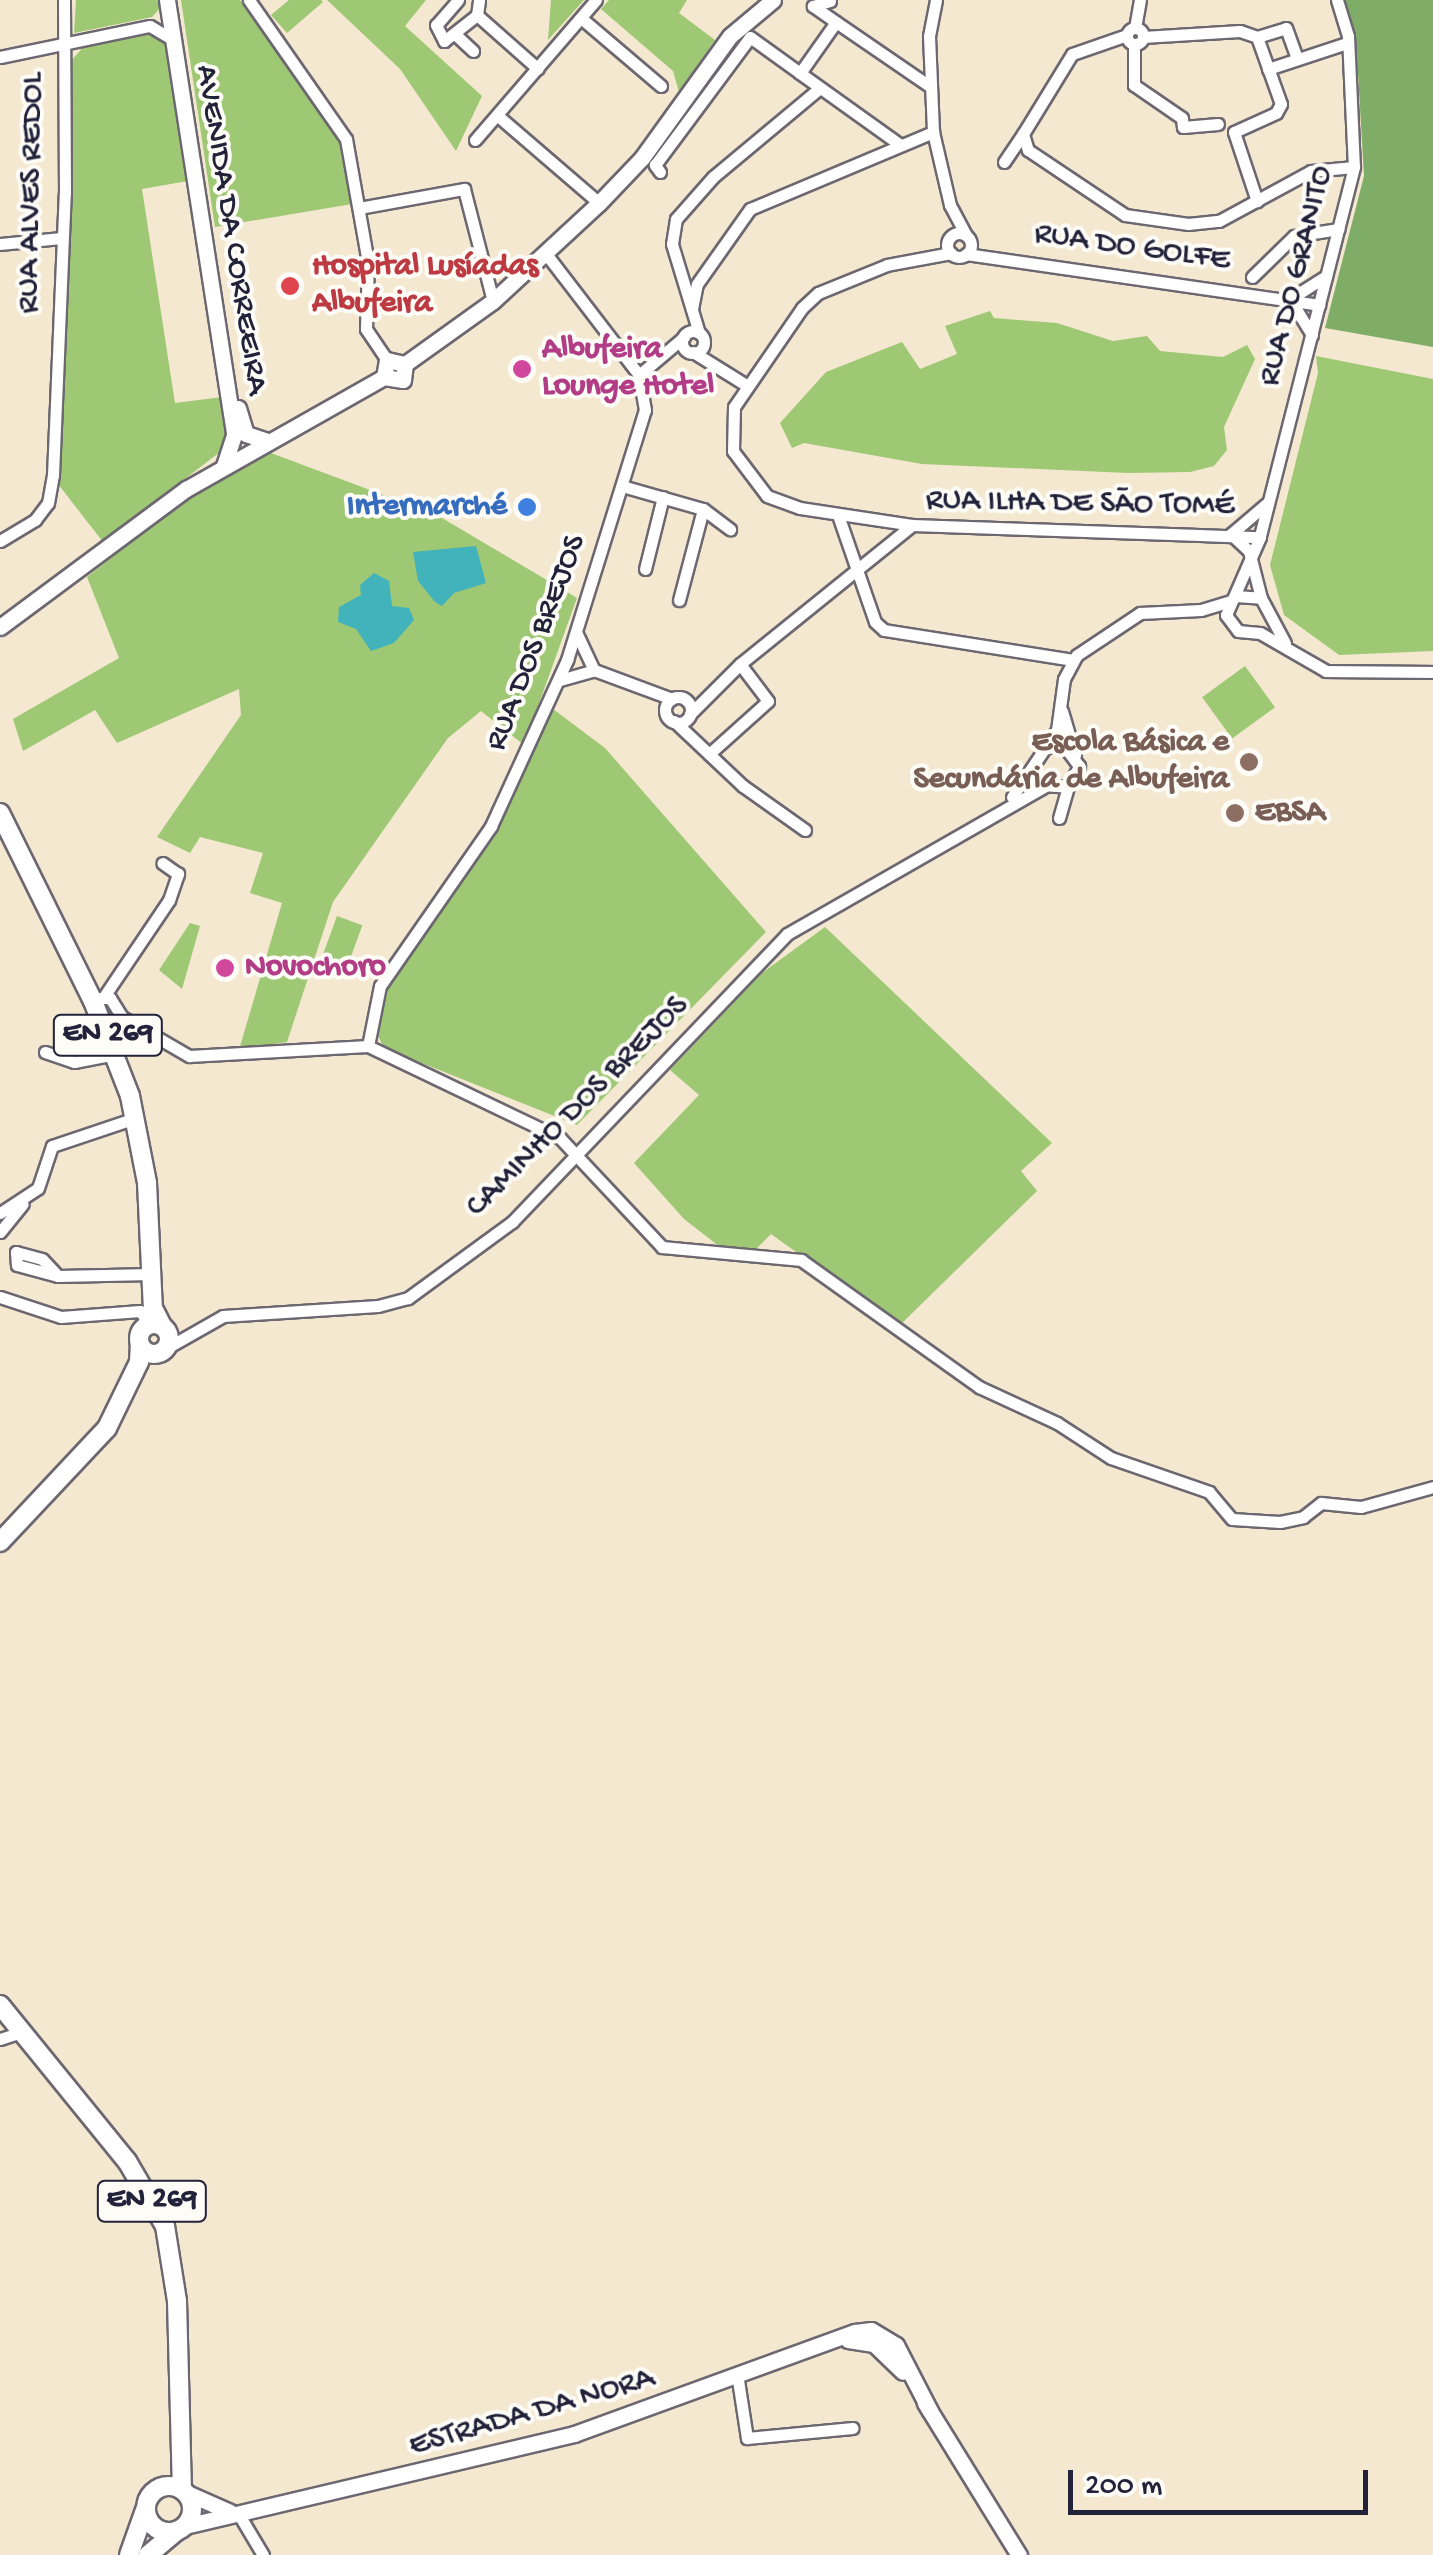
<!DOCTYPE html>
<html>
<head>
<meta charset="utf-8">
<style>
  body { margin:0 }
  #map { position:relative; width:1433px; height:2555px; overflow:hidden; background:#f4e8d1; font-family:"Gochi Hand",sans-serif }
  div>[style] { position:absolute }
  .green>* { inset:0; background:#9fc874; transform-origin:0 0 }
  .forest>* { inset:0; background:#7fac66 }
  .water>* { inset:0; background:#42b2bb }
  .roads { filter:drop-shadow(2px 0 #6c6770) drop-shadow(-2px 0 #6c6770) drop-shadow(0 2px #6c6770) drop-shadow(0 -2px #6c6770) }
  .street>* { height:11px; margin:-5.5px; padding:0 5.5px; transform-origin:5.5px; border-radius:5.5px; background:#fff }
  .street>.ring { margin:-5.5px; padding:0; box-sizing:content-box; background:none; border:11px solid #fff; border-radius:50% }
  .secondary>* { height:15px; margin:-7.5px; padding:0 7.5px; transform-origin:7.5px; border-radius:7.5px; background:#fff }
  .primary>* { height:18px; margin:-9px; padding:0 9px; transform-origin:9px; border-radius:9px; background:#fff }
  .primary>.ring { margin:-9px; padding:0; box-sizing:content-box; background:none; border:18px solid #fff; border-radius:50% }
  .dots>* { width:28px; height:28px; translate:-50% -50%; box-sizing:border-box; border:5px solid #fdfcf7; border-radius:50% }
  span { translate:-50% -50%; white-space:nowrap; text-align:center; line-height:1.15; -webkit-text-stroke:8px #fdfcf7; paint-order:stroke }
  .shield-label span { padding:2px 8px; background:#fdfcf7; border:2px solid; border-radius:8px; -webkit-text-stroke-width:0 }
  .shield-label { font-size:30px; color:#22223b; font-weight:700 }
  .street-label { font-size:32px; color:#22223b }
  .health-label { font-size:32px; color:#be3a42; font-weight:700 }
  .left { translate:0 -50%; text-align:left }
  .hotel-label { font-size:32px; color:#b23c85; font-weight:700 }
  .shop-label { font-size:32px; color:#366cbe; font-weight:700 }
  .right { translate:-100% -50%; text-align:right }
  .education-label { font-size:32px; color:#785e54; font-weight:700 }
  .scale { position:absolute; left:1068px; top:2470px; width:300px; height:45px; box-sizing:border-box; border:5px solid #22223b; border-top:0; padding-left:12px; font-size:30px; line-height:35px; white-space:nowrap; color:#22223b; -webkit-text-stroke:8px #fdfcf7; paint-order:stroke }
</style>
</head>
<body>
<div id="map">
  <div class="green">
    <i style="clip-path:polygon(76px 0,160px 0,162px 6px,152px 17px,74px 33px)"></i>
    <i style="clip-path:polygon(181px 0,240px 0,343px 144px,352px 204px,215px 227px)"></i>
    <i style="clip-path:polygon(289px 0,321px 0,323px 2px,287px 33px,271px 15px)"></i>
    <i style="clip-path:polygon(327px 0,426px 0,405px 26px,482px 96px,456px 151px,400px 69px)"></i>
    <i style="clip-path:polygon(551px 0,584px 0,548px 40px)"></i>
    <i style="clip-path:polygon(609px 0,687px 0,679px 13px,715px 40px,679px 92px,673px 71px,601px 9px)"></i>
    <i style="clip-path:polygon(155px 32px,167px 41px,188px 181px,142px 189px,175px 403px,222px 397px,228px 433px,220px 452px,103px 542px,58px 484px,69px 63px,85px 45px)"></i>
    <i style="clip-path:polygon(990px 311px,994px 318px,1057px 323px,1113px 341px,1147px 336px,1160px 351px,1223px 357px,1247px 345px,1255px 359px,1224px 427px,1227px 450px,1214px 466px,1190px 472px,1128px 473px,922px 464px,804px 443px,792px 448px,780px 423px,826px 372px,902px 342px,920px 369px,957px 354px,945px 326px)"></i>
    <i style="clip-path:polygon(1316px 356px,1433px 379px,1433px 651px,1339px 655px,1284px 615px,1270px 565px,1318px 373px)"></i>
    <i style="clip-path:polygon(271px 453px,437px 515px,577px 598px,524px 745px,481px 711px,448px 738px,333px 902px,287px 1042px,239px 1050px,282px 903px,250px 893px,263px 853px,200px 837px,190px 853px,157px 837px,241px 715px,239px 689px,117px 743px,95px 710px,23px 751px,13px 719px,119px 658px,87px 577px,178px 505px)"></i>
    <i style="left:1245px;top:666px;width:51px;height:53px;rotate:54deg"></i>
    <i style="clip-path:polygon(553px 709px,605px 748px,766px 932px,577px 1125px,384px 1048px,375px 1030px,392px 977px,494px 832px)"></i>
    <i style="left:337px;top:916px;width:27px;height:54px;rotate:20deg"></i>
    <i style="clip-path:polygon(190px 923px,200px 926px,182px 989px,159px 970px)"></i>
    <i style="clip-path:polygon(825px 927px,1052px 1143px,1021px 1171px,1037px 1191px,899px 1326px,771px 1234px,755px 1250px,724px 1250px,684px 1219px,634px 1163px,699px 1095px,670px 1070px,762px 973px)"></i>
  </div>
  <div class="forest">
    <i style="clip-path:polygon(1343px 0,1433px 0,1433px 347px,1325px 328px,1364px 176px,1356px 40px)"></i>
  </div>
  <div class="water">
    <i style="clip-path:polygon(476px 546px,486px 583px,454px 593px,442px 606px,435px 602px,418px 581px,413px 552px)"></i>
    <i style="clip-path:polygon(374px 573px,389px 581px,392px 606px,409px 608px,414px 620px,394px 643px,371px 651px,356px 629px,338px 622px,339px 607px,361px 595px,360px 585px)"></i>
  </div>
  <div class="roads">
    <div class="street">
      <i style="left:249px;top:0;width:169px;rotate:55.1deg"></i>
      <i style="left:346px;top:139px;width:125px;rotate:79.9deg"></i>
      <i style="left:368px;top:262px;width:67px;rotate:91.7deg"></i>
      <i style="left:366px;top:329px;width:37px;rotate:56deg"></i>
      <i style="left:458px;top:0;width:33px;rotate:131deg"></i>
      <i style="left:436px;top:25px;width:18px;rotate:63deg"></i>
      <i style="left:444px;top:41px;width:42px;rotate:-38.2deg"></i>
      <i style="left:477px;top:15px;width:15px;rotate:-82deg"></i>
      <i style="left:936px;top:0;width:37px;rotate:101deg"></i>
      <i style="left:929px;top:36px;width:96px;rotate:87.6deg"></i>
      <i style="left:933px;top:132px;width:75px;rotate:76.9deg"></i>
      <i style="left:950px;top:205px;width:34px;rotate:62deg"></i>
      <i style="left:1337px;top:0;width:38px;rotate:73deg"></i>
      <i style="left:1348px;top:36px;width:131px;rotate:87.4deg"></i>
      <i style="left:1354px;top:167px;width:382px;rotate:104.3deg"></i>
      <i style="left:1260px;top:537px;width:85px;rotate:113.6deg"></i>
      <i style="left:1226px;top:615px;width:20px;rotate:53deg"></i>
      <i style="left:1238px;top:631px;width:22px;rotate:5deg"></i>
      <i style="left:1260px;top:633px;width:76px;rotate:29.9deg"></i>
      <i style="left:1326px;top:671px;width:107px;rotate:0.5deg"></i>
      <i style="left:830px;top:1px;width:18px;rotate:164deg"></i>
      <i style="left:813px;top:6px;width:28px;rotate:35deg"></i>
      <i style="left:477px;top:15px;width:81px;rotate:41.5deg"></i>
      <i style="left:581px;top:18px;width:105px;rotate:40.4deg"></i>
      <i style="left:1135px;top:28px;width:28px;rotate:-80deg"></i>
      <i class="ring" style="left:1127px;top:28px;width:5px;height:5px"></i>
      <i style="left:1127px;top:35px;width:58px;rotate:160.9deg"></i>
      <i style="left:1072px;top:54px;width:94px;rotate:121.5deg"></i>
      <i style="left:1023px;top:134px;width:17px;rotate:73deg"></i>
      <i style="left:1028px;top:150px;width:117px;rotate:33.8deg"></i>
      <i style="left:1125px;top:215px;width:64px;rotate:8.1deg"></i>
      <i style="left:1188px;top:224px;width:31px;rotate:-6deg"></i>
      <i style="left:1219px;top:221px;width:105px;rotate:-28.5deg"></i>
      <i style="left:1311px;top:171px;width:43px;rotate:-5.3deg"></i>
      <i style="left:457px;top:36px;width:22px;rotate:43deg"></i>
      <i style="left:1143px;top:37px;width:97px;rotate:-3.5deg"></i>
      <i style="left:1240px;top:31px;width:18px;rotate:19deg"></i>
      <i style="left:1257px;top:37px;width:71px;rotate:70.3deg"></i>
      <i style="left:1281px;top:104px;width:10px;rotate:119deg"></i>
      <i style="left:1276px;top:113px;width:46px;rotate:155.7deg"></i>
      <i style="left:1234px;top:132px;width:73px;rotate:71.6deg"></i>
      <i style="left:1257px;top:37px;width:30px;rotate:-17deg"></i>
      <i style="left:1286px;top:28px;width:32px;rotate:70deg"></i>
      <i style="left:1134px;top:44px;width:41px;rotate:90deg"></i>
      <i style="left:1134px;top:85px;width:58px;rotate:34.5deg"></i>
      <i style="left:1182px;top:118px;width:9px;rotate:84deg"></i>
      <i style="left:1183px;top:127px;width:35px;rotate:-5deg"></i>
      <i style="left:0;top:57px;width:153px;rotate:-11.7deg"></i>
      <i style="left:150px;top:26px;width:26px;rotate:31deg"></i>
      <i style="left:1268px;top:69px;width:83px;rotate:-18.2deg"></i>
      <i style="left:498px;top:116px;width:133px;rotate:40.7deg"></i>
      <i style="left:475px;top:140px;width:185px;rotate:-49.2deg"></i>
      <i style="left:899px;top:144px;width:122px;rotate:-144.4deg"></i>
      <i style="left:800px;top:73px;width:62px;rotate:-54.8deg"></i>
      <i style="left:836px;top:22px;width:115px;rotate:34.4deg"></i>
      <i style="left:1004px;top:162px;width:34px;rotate:-56deg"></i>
      <i style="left:660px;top:172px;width:9px;rotate:-126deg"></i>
      <i style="left:655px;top:165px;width:159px;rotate:-53.4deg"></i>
      <i style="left:750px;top:37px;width:62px;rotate:35.8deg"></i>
      <i style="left:359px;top:208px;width:107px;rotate:-10.3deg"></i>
      <i style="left:464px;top:189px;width:116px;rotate:75.5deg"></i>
      <i class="ring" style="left:947px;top:233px;width:13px;height:13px"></i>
      <i style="left:0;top:244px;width:61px;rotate:-5.6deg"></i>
      <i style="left:951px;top:253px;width:65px;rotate:169.4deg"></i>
      <i style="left:887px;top:265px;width:74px;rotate:157.9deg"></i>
      <i style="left:818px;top:293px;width:22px;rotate:137deg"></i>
      <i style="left:802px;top:308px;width:120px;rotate:124.5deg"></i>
      <i style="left:734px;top:407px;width:44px;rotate:91.3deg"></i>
      <i style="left:733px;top:451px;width:56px;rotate:52.9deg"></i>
      <i style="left:767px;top:496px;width:35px;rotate:20deg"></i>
      <i style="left:800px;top:508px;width:113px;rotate:8.6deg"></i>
      <i style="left:912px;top:525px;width:348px;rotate:2deg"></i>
      <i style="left:966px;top:254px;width:357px;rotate:8.2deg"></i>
      <i style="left:1252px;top:277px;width:59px;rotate:-44.3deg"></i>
      <i style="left:1294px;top:236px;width:45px;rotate:-9deg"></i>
      <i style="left:692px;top:309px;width:25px;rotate:-79deg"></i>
      <i style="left:697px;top:284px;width:92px;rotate:-54.8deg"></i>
      <i style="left:750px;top:209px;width:199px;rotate:-22.8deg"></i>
      <i class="ring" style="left:682px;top:331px;width:11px;height:11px"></i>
      <i style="left:699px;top:333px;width:93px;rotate:-106.9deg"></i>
      <i style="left:672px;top:244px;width:25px;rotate:-81deg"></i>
      <i style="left:676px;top:219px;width:56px;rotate:-48.6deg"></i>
      <i style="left:713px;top:177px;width:139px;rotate:-39.8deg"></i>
      <i style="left:1312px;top:335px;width:42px;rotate:-121.4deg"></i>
      <i style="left:1290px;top:299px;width:43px;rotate:-32.6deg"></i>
      <i style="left:693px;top:352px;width:62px;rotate:31.9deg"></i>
      <i style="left:639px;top:375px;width:59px;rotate:-40.2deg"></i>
      <i style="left:622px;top:486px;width:84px;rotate:15.9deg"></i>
      <i style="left:703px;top:509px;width:34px;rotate:37deg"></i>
      <i style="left:838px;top:515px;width:113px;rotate:70.9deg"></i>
      <i style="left:875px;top:622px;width:12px;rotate:42deg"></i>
      <i style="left:884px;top:630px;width:191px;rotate:9deg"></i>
      <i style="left:0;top:541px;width:41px;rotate:-31deg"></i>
      <i style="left:35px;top:520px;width:21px;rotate:-53deg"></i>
      <i style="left:48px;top:503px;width:28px;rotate:-80deg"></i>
      <i style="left:53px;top:475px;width:282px;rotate:-87.6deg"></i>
      <i style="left:65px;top:193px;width:193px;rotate:-90.3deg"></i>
      <i style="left:645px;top:569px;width:74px;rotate:-76deg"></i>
      <i style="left:1235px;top:596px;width:26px;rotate:4deg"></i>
      <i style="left:1261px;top:598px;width:51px;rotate:61.9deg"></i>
      <i style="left:1261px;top:598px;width:49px;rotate:-104.3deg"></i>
      <i style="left:1249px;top:551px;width:25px;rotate:-137deg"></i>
      <i style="left:1231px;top:534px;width:46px;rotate:-40.6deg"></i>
      <i style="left:679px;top:600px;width:94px;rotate:-75.2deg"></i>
      <i style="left:577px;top:634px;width:40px;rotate:65deg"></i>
      <i style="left:560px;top:680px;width:35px;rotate:-16deg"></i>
      <i style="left:594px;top:670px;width:83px;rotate:20.4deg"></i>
      <i class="ring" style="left:665px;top:697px;width:15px;height:15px"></i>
      <i style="left:1062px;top:711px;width:46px;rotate:73.5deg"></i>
      <i style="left:690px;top:714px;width:71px;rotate:-45deg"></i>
      <i style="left:740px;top:664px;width:221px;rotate:-38.9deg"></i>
      <i style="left:674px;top:721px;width:95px;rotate:43.3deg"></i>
      <i style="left:743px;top:786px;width:76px;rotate:35.4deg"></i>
      <i style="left:709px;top:754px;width:79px;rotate:-41.9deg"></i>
      <i style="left:768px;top:701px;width:46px;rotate:-127.1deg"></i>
      <i style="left:1041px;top:785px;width:27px;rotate:4deg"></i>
      <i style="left:1068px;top:787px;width:24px;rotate:-62deg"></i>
      <i style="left:1079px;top:766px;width:25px;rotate:-127deg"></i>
      <i style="left:1064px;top:746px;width:20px;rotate:177deg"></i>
      <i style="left:1012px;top:797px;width:81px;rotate:-56.1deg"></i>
      <i style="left:1057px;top:730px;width:51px;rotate:-82.2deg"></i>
      <i style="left:1064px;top:679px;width:27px;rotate:-62deg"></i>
      <i style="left:1077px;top:655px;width:76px;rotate:-33.7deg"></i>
      <i style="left:1140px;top:613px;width:61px;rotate:-2.8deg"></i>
      <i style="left:1201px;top:610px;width:30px;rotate:-17deg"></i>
      <i style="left:1059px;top:818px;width:32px;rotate:-74deg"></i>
      <i style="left:105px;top:995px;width:115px;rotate:-56deg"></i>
      <i style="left:169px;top:900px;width:28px;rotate:-71deg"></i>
      <i style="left:178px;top:874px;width:19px;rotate:-145deg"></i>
      <i style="left:100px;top:998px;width:10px"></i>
      <i style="left:110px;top:998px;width:22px;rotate:58deg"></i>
      <i style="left:122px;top:1017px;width:23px;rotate:128deg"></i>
      <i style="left:122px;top:1017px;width:78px;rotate:30.2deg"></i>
      <i style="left:189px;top:1056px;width:179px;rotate:-3.2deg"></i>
      <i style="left:368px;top:1046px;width:213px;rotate:25.6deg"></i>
      <i style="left:560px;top:1138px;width:149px;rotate:46.9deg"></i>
      <i style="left:662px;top:1247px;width:140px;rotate:5.3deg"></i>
      <i style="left:801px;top:1260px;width:219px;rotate:35.5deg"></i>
      <i style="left:979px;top:1387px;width:86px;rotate:24.8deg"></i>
      <i style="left:1057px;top:1423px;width:64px;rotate:32.9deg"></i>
      <i style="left:1111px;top:1458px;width:104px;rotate:19.1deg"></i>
      <i style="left:1209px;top:1492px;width:35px;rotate:50deg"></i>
      <i style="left:1232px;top:1519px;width:48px;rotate:3.6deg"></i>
      <i style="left:1280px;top:1522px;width:24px;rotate:-12deg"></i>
      <i style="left:1303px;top:1517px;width:23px;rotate:-38deg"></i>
      <i style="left:1321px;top:1503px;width:40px;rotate:5.7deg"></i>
      <i style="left:1361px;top:1507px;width:75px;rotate:-15.5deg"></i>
      <i style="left:368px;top:1046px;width:61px;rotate:-78.7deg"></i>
      <i style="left:380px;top:986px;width:195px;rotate:-55.2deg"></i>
      <i style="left:491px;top:826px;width:183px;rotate:-65.4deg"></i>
      <i style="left:567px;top:660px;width:262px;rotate:-72.7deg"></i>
      <i style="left:645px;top:410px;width:36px;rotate:-100deg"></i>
      <i style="left:639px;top:375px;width:153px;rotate:-127.5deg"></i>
      <i style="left:45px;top:1052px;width:31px;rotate:19deg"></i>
      <i style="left:74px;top:1062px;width:42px;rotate:-11deg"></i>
      <i style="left:0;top:1213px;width:45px;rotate:-33.3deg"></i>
      <i style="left:38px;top:1188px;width:44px;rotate:-71.6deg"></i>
      <i style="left:52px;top:1146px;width:88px;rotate:-18.6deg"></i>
      <i style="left:0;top:1232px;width:36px;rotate:-51deg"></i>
      <i style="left:58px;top:1276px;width:23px;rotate:-133deg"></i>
      <i style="left:42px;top:1259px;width:27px;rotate:-165deg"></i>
      <i style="left:16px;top:1252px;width:13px;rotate:86deg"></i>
      <i style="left:17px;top:1265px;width:42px;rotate:15deg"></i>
      <i style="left:58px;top:1276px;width:94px;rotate:-1.2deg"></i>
      <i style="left:0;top:1297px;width:64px;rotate:18.2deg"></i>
      <i style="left:61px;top:1317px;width:79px;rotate:-4.3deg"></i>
      <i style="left:140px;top:1311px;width:9px;rotate:54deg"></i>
      <i style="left:165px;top:1349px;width:67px;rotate:-29.6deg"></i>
      <i style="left:223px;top:1316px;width:155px;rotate:-3.7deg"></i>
      <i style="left:378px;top:1306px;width:31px;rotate:-15deg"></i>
      <i style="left:408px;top:1298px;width:129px;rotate:-36.2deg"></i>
      <i style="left:512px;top:1222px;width:398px;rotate:-46.3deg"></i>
      <i style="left:787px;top:934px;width:296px;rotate:-29.8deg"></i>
      <i style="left:0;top:2039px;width:23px;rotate:-18deg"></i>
      <i style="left:738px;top:2380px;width:59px;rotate:81.2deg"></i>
      <i style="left:747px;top:2438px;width:106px;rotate:-5.4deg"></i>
      <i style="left:238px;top:2513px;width:49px;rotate:59.2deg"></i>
    </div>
    <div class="secondary">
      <i style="left:167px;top:0;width:440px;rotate:81.2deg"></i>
      <i style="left:234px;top:435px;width:33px;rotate:108deg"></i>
      <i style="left:405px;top:364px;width:108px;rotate:-35.6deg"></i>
      <i style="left:493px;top:301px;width:144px;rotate:-42.8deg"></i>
      <i style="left:599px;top:203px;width:62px;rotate:-46.3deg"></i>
      <i style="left:642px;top:158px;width:150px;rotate:-54.2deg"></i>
      <i style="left:730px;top:36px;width:56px;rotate:-39.9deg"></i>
      <i style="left:384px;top:377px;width:19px;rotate:9deg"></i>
      <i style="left:403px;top:380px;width:16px;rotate:-83deg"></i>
      <i style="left:384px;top:377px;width:17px;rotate:-80deg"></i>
      <i style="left:387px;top:360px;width:18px;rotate:13deg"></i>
      <i style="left:238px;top:408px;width:27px;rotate:73deg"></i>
      <i style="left:246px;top:434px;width:23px;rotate:18deg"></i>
      <i style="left:0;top:627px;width:232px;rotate:-36.6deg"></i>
      <i style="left:186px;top:489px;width:227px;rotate:-29.5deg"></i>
      <i style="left:848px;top:2340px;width:26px;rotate:9deg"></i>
      <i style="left:874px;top:2344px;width:40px;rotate:44deg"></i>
      <i style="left:925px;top:2403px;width:179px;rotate:58.3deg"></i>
      <i style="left:185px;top:2492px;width:49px;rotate:24deg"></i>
      <i style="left:185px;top:2526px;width:400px;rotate:-13.3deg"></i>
      <i style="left:574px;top:2434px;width:299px;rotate:-20deg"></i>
      <i style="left:855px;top:2332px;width:16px;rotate:-7deg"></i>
      <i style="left:871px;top:2330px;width:29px;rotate:31deg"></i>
      <i style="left:896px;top:2345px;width:74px;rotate:62.7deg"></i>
    </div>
    <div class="primary">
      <i style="left:0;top:813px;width:210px;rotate:63.7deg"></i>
      <i style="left:93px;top:1001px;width:102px;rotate:68.7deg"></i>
      <i style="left:130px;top:1096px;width:89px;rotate:78.9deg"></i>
      <i style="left:147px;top:1183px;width:125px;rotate:87.3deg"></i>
      <i style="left:153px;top:1308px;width:20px;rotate:63deg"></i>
      <i class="ring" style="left:139px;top:1324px;width:12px;height:12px"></i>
      <i style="left:0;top:1542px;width:156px;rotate:-46.8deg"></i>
      <i style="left:107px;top:1428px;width:73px;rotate:-64.1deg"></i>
      <i style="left:139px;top:1362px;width:17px;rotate:-87deg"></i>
      <i style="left:0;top:2005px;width:201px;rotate:50.9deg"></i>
      <i style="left:127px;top:2161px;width:75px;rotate:59.7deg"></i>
      <i style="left:165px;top:2226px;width:76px;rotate:80.9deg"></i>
      <i style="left:177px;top:2301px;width:189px;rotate:88.5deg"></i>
      <i class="ring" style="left:146px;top:2486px;width:28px;height:28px"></i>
      <i style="left:129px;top:2555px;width:48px;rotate:-70.4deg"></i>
      <i style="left:148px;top:2555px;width:38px;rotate:-40deg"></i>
    </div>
  </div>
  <div class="dots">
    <i style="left:290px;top:286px;background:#e0444e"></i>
    <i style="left:522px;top:369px;background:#d1479c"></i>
    <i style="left:527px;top:507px;background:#3f7fe0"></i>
    <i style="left:1249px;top:762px;background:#8d6e63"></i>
    <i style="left:1235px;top:813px;background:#8d6e63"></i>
    <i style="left:225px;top:968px;background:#d1479c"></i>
  </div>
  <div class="shield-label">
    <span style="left:108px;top:1035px">EN 269</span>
    <span style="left:152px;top:2201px">EN 269</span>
  </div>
  <div class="street-label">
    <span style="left:32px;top:193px;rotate:-89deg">RUA ALVES REDOL</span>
    <span style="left:230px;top:230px;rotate:81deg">AVENIDA DA CORREEIRA</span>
    <span style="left:1132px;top:248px;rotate:8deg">RUA DO GOLFE</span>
    <span style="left:1297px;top:276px;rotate:-76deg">RUA DO GRANITO</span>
    <span style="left:1080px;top:504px;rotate:1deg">RUA ILHA DE SÃO TOMÉ</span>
    <span style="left:537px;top:643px;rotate:-69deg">RUA DOS BREJOS</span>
    <span style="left:578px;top:1107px;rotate:-45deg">CAMINHO DOS BREJOS</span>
    <span style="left:532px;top:2413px;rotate:-16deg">ESTRADA DA NORA</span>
  </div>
  <div class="health-label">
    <span class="left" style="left:312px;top:286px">Hospital Lusíadas<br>Albufeira</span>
  </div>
  <div class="hotel-label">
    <span class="left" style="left:542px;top:369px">Albufeira<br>Lounge Hotel</span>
    <span class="left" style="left:245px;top:968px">Novochoro</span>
  </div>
  <div class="shop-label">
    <span class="right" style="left:507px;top:507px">Intermarché</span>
  </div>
  <div class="education-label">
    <span class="right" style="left:1229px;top:762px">Escola Básica e<br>Secundária de Albufeira</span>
    <span class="left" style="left:1255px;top:813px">EBSA</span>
  </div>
  <div class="scale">200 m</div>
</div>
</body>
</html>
